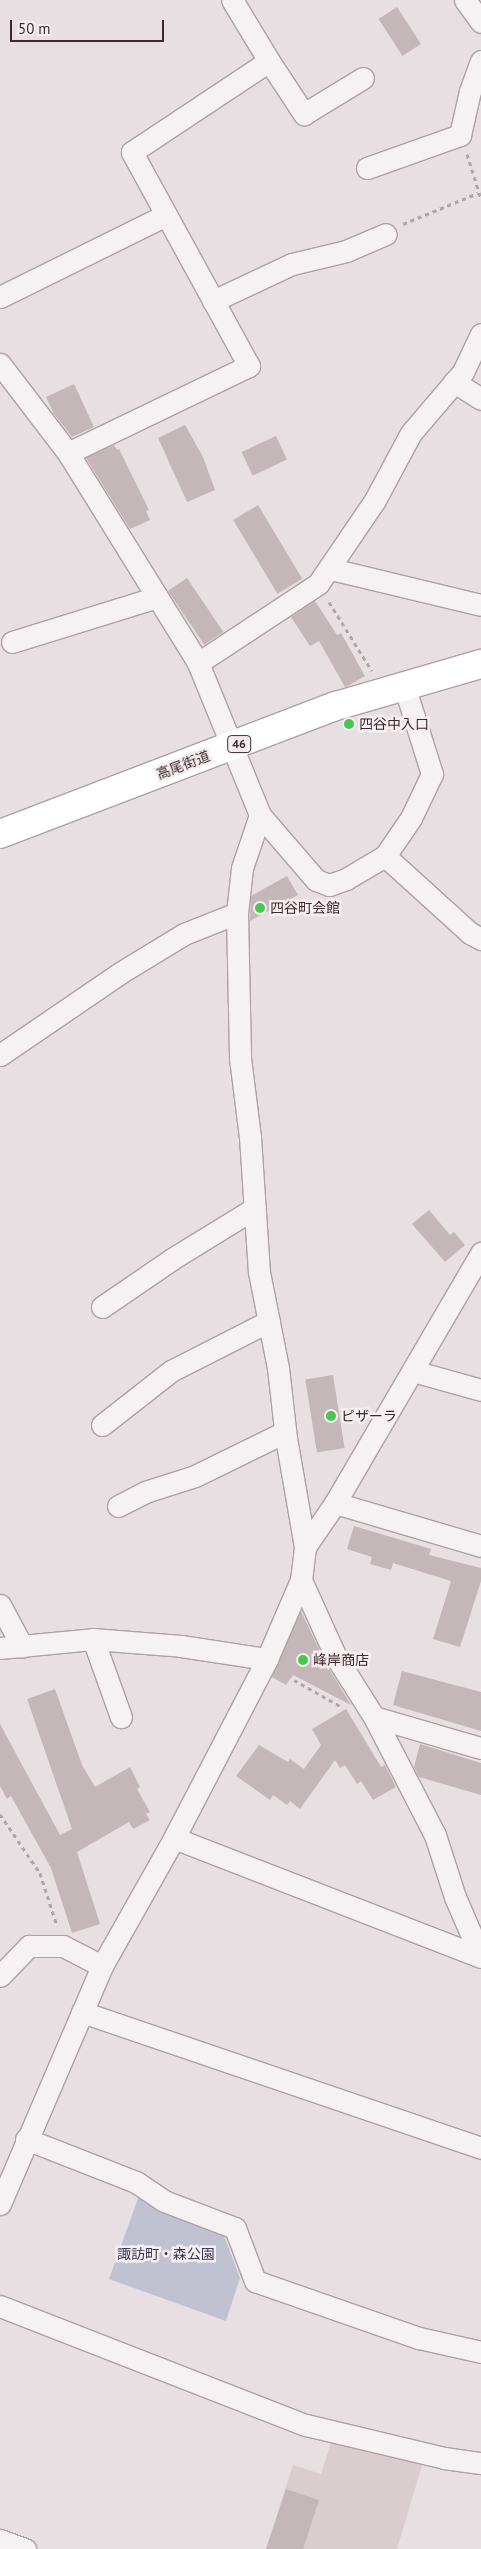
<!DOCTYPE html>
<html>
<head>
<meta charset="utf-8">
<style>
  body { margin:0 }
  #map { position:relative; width:481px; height:2549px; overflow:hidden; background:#e7dfe1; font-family:"PT Sans","Noto Sans JP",sans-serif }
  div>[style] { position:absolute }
  .built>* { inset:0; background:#d9cdcf }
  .green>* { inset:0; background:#c1c2d1 }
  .building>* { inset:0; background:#c4b7b9; transform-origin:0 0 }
  .path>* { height:3px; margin-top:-1.5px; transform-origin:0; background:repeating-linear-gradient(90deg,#b0a5a7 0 4px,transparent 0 8px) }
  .roads { filter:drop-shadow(1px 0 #ada1a3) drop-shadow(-1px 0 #ada1a3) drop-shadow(0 1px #ada1a3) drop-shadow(0 -1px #ada1a3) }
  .minor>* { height:21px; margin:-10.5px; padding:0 10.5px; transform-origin:10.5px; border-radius:10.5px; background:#f6f1f2 }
  .major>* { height:28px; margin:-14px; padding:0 14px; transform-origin:14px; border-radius:14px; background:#fff }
  .dots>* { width:14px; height:14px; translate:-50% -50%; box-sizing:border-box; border:2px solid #f5eef0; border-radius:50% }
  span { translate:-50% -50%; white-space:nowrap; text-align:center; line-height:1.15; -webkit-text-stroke:5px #f5eef0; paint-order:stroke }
  .shield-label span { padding:1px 4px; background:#f5eef0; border:1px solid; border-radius:4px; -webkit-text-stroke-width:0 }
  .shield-label { font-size:12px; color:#3d292c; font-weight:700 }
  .poi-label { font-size:14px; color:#3d292c }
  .left { translate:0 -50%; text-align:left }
  .street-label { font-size:14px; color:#3d292c }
  .park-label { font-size:14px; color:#373758 }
  .scale { position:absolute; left:10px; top:20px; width:154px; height:22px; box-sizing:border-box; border:2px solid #3d292c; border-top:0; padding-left:6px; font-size:15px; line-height:18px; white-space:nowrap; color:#3d292c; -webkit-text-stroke:4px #f5eef0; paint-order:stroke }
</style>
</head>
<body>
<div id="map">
  <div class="built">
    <i style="clip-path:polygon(333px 2437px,423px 2462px,397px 2549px,266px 2549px,293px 2465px,321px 2474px)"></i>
  </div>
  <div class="green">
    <i style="clip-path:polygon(140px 2193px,222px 2230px,240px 2278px,226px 2321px,109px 2279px)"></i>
  </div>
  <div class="building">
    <i style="left:397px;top:7px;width:44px;height:22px;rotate:57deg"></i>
    <i style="clip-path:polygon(74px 384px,94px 427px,72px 437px,54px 414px,46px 397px)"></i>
    <i style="clip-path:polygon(185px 425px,203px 457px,215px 490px,187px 502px,158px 438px)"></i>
    <i style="left:276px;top:436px;width:26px;height:38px;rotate:65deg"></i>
    <i style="clip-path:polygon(114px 445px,117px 450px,119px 449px,149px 510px,146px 511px,150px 520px,130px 529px,86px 458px)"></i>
    <i style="left:258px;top:505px;width:86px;height:29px;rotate:59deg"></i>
    <i style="left:187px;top:578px;width:65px;height:23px;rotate:56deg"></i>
    <i style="clip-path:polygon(315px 601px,337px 635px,341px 633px,365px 676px,348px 686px,345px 687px,319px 641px,310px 646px,291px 617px)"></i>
    <i style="clip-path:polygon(287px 876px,298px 895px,250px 921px,251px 896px)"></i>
    <i style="clip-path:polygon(429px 1210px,450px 1235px,454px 1232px,465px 1245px,445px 1262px,412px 1224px)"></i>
    <i style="left:333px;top:1375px;width:74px;height:28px;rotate:81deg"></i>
    <i style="clip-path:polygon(354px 1526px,431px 1549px,429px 1555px,481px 1568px,481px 1581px,460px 1647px,433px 1639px,451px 1581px,393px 1563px,391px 1570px,370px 1564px,372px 1557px,347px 1549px)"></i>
    <i style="clip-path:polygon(301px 1611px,325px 1662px,351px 1705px,293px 1675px,286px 1685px,272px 1677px)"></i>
    <i style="clip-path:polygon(402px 1671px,481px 1692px,481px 1731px,393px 1705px)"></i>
    <i style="clip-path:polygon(55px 1689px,82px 1765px,95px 1787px,130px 1767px,140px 1787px,137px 1789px,150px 1812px,146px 1814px,150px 1820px,133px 1829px,129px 1822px,77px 1852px,100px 1924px,72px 1933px,51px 1868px,11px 1796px,7px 1799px,0 1786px,0 1724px,60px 1835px,72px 1829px,27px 1699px)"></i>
    <i style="clip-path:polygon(346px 1709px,381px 1767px,385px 1765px,396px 1787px,373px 1800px,361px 1781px,357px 1784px,345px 1765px,340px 1768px,335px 1760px,300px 1809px,290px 1801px,287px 1805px,273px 1795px,270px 1800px,236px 1776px,259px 1745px,288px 1762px,290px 1759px,304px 1769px,321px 1745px,312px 1729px)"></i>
    <i style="clip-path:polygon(420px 1744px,481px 1763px,481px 1795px,419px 1777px,414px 1767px)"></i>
    <i style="clip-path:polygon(286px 2489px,319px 2500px,303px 2549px,266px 2549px)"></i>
  </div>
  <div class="path">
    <i style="left:467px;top:154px;width:47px;rotate:72.7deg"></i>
    <i style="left:403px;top:224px;width:81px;rotate:-22.5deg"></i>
    <i style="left:329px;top:602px;width:81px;rotate:58.1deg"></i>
    <i style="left:294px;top:1680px;width:55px;rotate:29.4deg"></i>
    <i style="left:0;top:1814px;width:71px;rotate:55.9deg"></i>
    <i style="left:40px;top:1873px;width:56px;rotate:72.2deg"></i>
  </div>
  <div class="roads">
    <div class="minor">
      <i style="left:465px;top:0;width:27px;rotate:54deg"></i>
      <i style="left:269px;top:61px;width:64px;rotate:56.6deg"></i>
      <i style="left:304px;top:114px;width:69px;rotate:-31.4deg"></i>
      <i style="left:367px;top:168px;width:99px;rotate:-19.5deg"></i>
      <i style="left:460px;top:135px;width:45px;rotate:-77.2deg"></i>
      <i style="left:470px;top:91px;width:32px;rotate:-70deg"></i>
      <i style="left:0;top:297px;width:185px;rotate:-26.3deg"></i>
      <i style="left:213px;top:301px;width:87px;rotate:-25.1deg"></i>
      <i style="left:292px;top:264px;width:56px;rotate:-13.5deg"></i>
      <i style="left:346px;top:251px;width:43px;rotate:-23deg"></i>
      <i style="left:0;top:364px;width:112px;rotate:52.6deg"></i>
      <i style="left:68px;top:453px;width:247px;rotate:58.2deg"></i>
      <i style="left:198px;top:663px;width:164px;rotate:67.8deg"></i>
      <i style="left:260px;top:815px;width:86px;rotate:49.3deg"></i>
      <i style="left:316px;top:880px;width:14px;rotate:21deg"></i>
      <i style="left:329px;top:885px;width:18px;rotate:-19deg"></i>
      <i style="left:346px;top:879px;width:45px;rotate:-30.5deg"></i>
      <i style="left:385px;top:856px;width:46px;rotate:-55.6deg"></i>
      <i style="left:411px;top:818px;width:49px;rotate:-64.5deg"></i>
      <i style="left:432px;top:774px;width:93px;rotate:-107.5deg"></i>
      <i style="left:454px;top:382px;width:32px;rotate:32deg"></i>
      <i style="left:68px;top:453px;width:201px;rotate:-25.7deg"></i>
      <i style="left:249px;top:366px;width:244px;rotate:-118.7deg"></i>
      <i style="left:132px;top:152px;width:164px;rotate:-33.6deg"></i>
      <i style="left:269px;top:61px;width:71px;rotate:-121.2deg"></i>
      <i style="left:331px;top:569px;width:154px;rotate:13.5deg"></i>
      <i style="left:12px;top:642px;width:152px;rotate:-17.2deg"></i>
      <i style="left:198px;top:663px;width:144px;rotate:-33.4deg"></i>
      <i style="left:318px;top:584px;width:102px;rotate:-55.8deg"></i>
      <i style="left:375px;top:500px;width:76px;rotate:-61.8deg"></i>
      <i style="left:411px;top:433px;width:80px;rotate:-49.6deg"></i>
      <i style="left:463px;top:372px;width:42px;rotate:-64.7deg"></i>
      <i style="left:260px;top:815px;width:56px;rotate:108.8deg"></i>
      <i style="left:242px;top:868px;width:45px;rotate:96.3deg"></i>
      <i style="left:237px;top:913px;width:145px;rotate:88.8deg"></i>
      <i style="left:240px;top:1058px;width:80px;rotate:82.8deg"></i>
      <i style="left:250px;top:1137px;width:135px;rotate:86.2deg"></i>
      <i style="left:259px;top:1272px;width:98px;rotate:78.8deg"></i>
      <i style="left:278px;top:1368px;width:70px;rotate:83.5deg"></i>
      <i style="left:286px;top:1438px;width:111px;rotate:80.1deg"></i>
      <i style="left:385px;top:856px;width:115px;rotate:42.2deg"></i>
      <i style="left:470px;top:933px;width:13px;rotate:29deg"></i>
      <i style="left:0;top:1055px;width:145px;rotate:-34.3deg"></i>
      <i style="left:120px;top:973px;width:75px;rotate:-31.4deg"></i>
      <i style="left:184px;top:934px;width:57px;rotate:-21.6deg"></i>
      <i style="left:102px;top:1307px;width:85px;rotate:-34.4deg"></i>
      <i style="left:172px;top:1259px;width:97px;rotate:-31.6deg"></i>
      <i style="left:413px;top:1371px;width:71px;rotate:15.6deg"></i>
      <i style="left:102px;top:1425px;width:88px;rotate:-38deg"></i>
      <i style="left:171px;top:1371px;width:110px;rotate:-27deg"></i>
      <i style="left:335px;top:1503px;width:152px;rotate:16.4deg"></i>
      <i style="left:118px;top:1506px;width:30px;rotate:-27deg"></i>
      <i style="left:145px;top:1492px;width:52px;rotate:-17.7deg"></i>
      <i style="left:195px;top:1476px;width:100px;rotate:-26.1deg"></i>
      <i style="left:301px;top:1580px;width:85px;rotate:65.6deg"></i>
      <i style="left:336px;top:1657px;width:71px;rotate:57.7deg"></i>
      <i style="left:374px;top:1717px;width:133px;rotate:62.7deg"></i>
      <i style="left:435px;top:1835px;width:65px;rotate:72.1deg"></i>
      <i style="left:455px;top:1897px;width:65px;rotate:66.6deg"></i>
      <i style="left:0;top:1605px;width:47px;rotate:61.8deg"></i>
      <i style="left:93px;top:1639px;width:83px;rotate:70.3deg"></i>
      <i style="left:0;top:1648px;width:93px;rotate:-5.5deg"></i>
      <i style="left:93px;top:1639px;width:88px;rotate:4.5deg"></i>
      <i style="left:181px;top:1646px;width:87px;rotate:8.6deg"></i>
      <i style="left:374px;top:1717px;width:111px;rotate:16.2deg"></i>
      <i style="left:174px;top:1838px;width:329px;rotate:21.2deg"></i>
      <i style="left:0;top:1976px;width:42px;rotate:-46deg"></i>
      <i style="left:29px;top:1946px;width:34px"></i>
      <i style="left:63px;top:1946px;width:44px;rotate:27.1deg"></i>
      <i style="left:82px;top:2012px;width:422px;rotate:18.8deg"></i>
      <i style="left:26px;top:2139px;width:118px;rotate:21.4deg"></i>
      <i style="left:136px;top:2182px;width:34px;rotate:34deg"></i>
      <i style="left:164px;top:2201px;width:76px;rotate:20.8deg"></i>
      <i style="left:235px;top:2228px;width:57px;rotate:69.3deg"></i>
      <i style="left:255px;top:2281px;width:174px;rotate:19.2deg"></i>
      <i style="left:419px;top:2338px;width:64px;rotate:12.7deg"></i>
      <i style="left:0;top:2204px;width:259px;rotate:-66.8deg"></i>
      <i style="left:102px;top:1966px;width:147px;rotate:-60.6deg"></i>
      <i style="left:174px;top:1838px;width:202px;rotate:-62.5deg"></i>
      <i style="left:267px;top:1659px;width:86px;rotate:-66.7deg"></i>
      <i style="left:301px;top:1580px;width:33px;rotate:-83deg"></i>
      <i style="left:305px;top:1547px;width:53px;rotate:-55.7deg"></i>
      <i style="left:335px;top:1503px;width:290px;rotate:-59.7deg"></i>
      <i style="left:0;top:2306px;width:328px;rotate:21.3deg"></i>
      <i style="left:306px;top:2425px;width:142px;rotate:13.4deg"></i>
      <i style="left:444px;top:2458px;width:37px;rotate:8deg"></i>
      <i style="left:0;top:2540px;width:27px;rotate:20deg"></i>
    </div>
    <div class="major">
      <i style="left:0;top:834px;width:360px;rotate:-20.9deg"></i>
      <i style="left:336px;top:706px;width:151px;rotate:-16.2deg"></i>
    </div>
  </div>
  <div class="dots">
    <i style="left:349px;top:724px;background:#4bc550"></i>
    <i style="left:260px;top:908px;background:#4bc550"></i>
    <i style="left:331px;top:1416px;background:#4bc550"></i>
    <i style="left:303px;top:1660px;background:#4bc550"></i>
  </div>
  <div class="shield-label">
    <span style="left:239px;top:744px">46</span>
  </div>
  <div class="poi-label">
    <span class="left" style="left:359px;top:724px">四谷中入口</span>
    <span class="left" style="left:270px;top:908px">四谷町会館</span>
    <span class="left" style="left:341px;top:1416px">ピザーラ</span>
    <span class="left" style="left:313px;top:1660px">峰岸商店</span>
  </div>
  <div class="street-label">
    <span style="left:183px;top:765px;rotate:-21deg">高尾街道</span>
  </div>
  <div class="park-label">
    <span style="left:166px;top:2254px">諏訪町・森公園</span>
  </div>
  <div class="scale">50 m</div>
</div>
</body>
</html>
